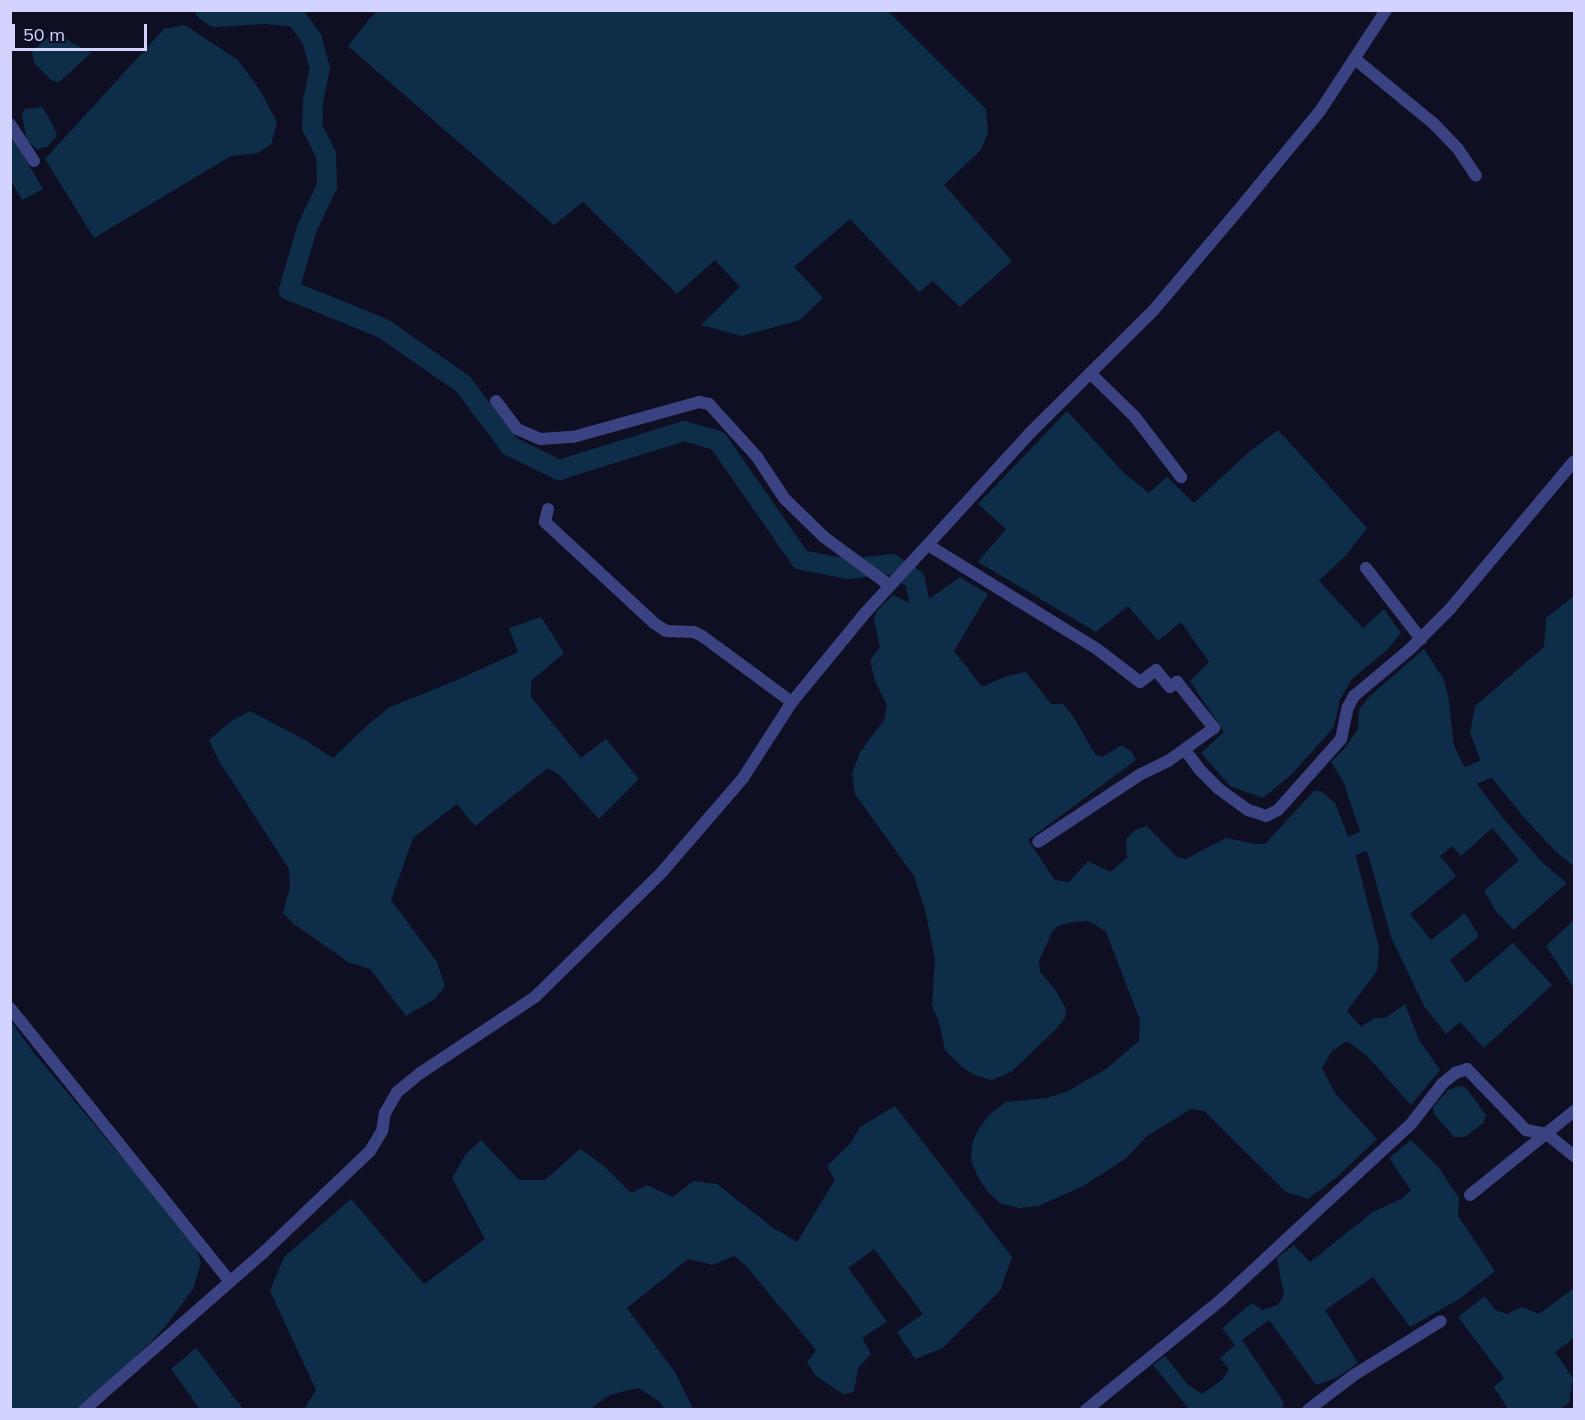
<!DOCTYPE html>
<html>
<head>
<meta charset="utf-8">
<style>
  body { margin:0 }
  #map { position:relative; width:1585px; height:1420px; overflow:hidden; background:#0f0f24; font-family:Mulish,sans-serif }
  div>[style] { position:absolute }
  .water>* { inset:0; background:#0e2d48 }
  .canal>* { height:20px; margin:-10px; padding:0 10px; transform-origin:10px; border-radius:10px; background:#0e2d48 }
  .street>* { height:12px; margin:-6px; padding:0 6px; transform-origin:6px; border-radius:6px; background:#3b4282 }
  span { translate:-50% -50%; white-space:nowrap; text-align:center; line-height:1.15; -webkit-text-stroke:5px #0f0f24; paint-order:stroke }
  .frame { position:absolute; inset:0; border:12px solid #d2d3fe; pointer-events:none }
  .scale { position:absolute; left:12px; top:24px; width:135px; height:27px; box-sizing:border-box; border:3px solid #d2d3fe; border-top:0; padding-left:8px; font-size:18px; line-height:21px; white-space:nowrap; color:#d2d3fe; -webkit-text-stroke:4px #0f0f24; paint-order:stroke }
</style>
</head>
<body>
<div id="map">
  <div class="water">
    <i style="clip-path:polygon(376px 11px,888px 11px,986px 109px,988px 132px,981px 150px,944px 185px,1012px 261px,960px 307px,933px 281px,919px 292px,850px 219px,794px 267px,823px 298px,800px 320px,742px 336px,701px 325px,740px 287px,715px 260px,677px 294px,583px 202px,554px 225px,348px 46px)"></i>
    <i style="clip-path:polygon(185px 25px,238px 60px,261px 92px,277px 122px,271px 144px,258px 153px,231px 156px,94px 238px,45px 159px,164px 29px)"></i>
    <i style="clip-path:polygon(57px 30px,72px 43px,91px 53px,58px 83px,50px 79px,34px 63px,32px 51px)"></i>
    <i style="clip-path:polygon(42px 107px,53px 125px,57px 136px,47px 147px,37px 149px,27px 141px,22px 115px,25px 109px)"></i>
    <i style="clip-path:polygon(10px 133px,43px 189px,22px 200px,11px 181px)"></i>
    <i style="clip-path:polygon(1067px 411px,1124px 473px,1149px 493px,1167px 477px,1194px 503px,1250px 451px,1278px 430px,1367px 528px,1346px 555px,1319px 581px,1363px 628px,1384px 609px,1401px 633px,1387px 650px,1352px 679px,1340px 699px,1334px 727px,1292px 774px,1263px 798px,1230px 786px,1201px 753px,1224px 732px,1190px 681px,1209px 662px,1181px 622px,1158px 641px,1128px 606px,1096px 632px,978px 562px,1006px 529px,978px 504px)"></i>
    <i style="clip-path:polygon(960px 577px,988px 594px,954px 651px,982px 687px,1007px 676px,1026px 672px,1051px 704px,1063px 704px,1073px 716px,1095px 754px,1102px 757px,1122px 745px,1132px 752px,1136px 760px,1028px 840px,1055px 880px,1069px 882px,1088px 861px,1110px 872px,1127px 858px,1126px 839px,1135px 830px,1147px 826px,1177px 857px,1186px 859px,1226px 838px,1256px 844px,1265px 844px,1314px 791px,1321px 791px,1335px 803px,1356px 857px,1379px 948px,1377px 971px,1347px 1011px,1361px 1027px,1374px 1018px,1385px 1018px,1405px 1004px,1419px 1040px,1440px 1070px,1411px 1105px,1367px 1056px,1347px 1041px,1332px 1051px,1322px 1068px,1335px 1093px,1377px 1139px,1337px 1177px,1308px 1199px,1286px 1192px,1204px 1111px,1191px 1109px,1147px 1136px,1125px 1159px,1083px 1186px,1038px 1206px,1020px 1208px,1001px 1204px,987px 1191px,977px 1175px,971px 1161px,972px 1144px,978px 1130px,989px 1115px,1006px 1102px,1046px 1098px,1066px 1092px,1106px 1069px,1139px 1041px,1140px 1020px,1106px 932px,1089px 921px,1072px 922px,1058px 926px,1052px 932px,1039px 961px,1040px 972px,1054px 988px,1066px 1009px,1065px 1018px,1056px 1029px,1011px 1072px,992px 1080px,977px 1076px,964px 1069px,945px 1050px,939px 1022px,932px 1006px,935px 959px,925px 910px,914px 876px,855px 794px,852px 774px,860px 752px,884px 720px,887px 705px,875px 681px,870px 660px,880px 647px,874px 620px,877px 611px,893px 595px,918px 607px)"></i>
    <i style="clip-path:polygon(1574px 596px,1574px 866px,1555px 851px,1522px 815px,1483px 767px,1470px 733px,1475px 706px,1544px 647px,1546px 618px)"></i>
    <i style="clip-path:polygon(541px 617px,564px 653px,531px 681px,531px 697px,581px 758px,606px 739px,639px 779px,599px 819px,559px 775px,548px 768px,475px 826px,457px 804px,413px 838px,391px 900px,437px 962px,445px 986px,435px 999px,406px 1016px,370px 969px,348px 962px,294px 924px,283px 913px,290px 887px,289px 869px,219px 761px,209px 740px,231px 721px,250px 711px,305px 740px,333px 758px,372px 721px,390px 707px,455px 681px,518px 652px,509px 628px)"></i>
    <i style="clip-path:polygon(1424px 649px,1443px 678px,1448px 695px,1454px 746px,1465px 768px,1501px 816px,1544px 864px,1567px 883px,1513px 930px,1496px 911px,1484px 891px,1519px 860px,1492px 828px,1461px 856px,1452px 846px,1440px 856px,1456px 876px,1410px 914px,1431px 940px,1465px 913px,1479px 936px,1450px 960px,1466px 983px,1513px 943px,1552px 985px,1484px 1048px,1460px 1022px,1446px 1034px,1424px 1006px,1391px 937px,1370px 861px,1343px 781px,1331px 762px,1345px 748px,1358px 729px,1359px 710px,1370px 696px)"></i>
    <i style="clip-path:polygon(1574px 920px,1574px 988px,1546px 946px)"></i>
    <i style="clip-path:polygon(10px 1020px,34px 1053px,195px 1244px,201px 1263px,193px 1289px,165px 1327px,124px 1369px,76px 1409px,11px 1409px)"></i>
    <i style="clip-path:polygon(1459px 1086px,1466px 1088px,1486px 1115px,1483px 1123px,1465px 1137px,1454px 1137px,1434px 1114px,1433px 1107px,1448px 1090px)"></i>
    <i style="clip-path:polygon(895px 1106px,1012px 1257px,1000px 1291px,943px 1348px,915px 1359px,897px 1332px,923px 1314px,874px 1249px,848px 1268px,887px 1322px,862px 1338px,871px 1354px,858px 1368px,854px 1392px,843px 1394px,816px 1376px,807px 1362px,816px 1350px,746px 1266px,734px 1256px,713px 1265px,688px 1259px,627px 1308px,675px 1372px,693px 1409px,665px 1409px,659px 1401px,638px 1388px,609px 1395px,591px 1409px,304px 1409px,316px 1390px,270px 1291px,284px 1257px,351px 1199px,424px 1284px,485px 1239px,452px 1178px,466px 1154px,481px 1140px,519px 1180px,545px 1180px,580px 1149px,603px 1165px,631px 1193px,647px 1185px,673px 1197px,693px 1181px,717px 1184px,772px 1227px,797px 1242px,835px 1180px,827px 1166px,850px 1144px,860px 1127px)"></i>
    <i style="clip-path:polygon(1411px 1140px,1439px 1168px,1459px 1198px,1458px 1216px,1495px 1271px,1461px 1298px,1410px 1327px,1373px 1277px,1325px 1310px,1358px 1363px,1336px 1378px,1316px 1385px,1269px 1320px,1242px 1340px,1284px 1403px,1282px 1409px,1189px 1409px,1153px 1365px,1165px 1356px,1188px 1385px,1202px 1394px,1222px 1380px,1229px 1369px,1220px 1358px,1235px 1345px,1222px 1328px,1252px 1303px,1262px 1310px,1278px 1305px,1284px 1295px,1277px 1258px,1294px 1245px,1310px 1262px,1373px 1212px,1403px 1198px,1411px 1190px,1389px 1158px)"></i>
    <i style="clip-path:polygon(1574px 1288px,1574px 1338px,1555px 1352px,1573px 1378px,1569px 1403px,1560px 1409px,1508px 1409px,1494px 1387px,1504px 1378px,1458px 1317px,1485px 1296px,1495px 1310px,1507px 1314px,1522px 1307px,1539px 1314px)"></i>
    <i style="clip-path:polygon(196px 1348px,243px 1409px,200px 1409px,171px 1369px)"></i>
  </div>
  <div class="canal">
    <i style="left:205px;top:10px;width:12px;rotate:35deg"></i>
    <i style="left:215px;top:17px;width:51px;rotate:-3.4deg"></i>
    <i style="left:266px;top:14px;width:30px;rotate:6deg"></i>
    <i style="left:296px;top:17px;width:27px;rotate:54deg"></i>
    <i style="left:312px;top:39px;width:30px;rotate:75deg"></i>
    <i style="left:320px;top:68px;width:34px;rotate:102deg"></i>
    <i style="left:313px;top:101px;width:26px;rotate:92deg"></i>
    <i style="left:312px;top:127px;width:31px;rotate:63deg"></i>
    <i style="left:326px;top:155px;width:31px;rotate:88deg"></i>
    <i style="left:327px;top:186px;width:47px;rotate:115.5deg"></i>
    <i style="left:307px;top:228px;width:65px;rotate:106.2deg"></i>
    <i style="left:289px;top:290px;width:103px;rotate:22.3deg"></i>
    <i style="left:384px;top:329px;width:96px;rotate:34.8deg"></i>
    <i style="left:463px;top:384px;width:78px;rotate:52.8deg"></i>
    <i style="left:510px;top:446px;width:55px;rotate:26.1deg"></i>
    <i style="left:559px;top:470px;width:131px;rotate:-17.3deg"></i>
    <i style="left:684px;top:431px;width:35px;rotate:16deg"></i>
    <i style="left:718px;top:441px;width:145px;rotate:55.1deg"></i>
    <i style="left:801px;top:560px;width:48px;rotate:10.8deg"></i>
    <i style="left:848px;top:569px;width:44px;rotate:-6.5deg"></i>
    <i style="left:892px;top:564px;width:28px;rotate:35deg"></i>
    <i style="left:915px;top:580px;width:53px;rotate:78.1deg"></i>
    <i style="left:1446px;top:786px;width:66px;rotate:-23.1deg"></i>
    <i style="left:1329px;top:856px;width:63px;rotate:-23.3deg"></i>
  </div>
  <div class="street">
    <i style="left:1355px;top:59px;width:101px;rotate:39.4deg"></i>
    <i style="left:1433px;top:123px;width:36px;rotate:46deg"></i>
    <i style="left:1458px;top:149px;width:32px;rotate:56deg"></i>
    <i style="left:10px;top:124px;width:44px;rotate:57deg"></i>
    <i style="left:1090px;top:373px;width:63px;rotate:44.4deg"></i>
    <i style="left:1135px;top:417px;width:76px;rotate:52.5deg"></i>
    <i style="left:496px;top:401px;width:35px;rotate:53deg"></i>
    <i style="left:517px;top:429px;width:26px;rotate:23deg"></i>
    <i style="left:541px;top:439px;width:32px;rotate:-4deg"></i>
    <i style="left:573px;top:437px;width:131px;rotate:-15.5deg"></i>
    <i style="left:699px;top:402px;width:10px;rotate:11deg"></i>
    <i style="left:709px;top:404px;width:72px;rotate:47.8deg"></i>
    <i style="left:757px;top:457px;width:49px;rotate:56.6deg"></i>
    <i style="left:784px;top:498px;width:56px;rotate:44.3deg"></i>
    <i style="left:824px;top:537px;width:81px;rotate:36.4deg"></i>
    <i style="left:548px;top:509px;width:13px;rotate:103deg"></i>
    <i style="left:545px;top:522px;width:149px;rotate:42.8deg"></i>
    <i style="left:654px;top:623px;width:14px;rotate:34deg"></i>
    <i style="left:666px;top:631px;width:28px;rotate:2deg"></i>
    <i style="left:694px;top:632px;width:9px;rotate:27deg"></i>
    <i style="left:702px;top:636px;width:112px;rotate:36.3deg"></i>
    <i style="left:928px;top:545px;width:198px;rotate:31.6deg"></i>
    <i style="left:1097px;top:649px;width:54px;rotate:37.5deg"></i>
    <i style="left:1140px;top:682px;width:20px;rotate:-37deg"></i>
    <i style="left:1156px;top:670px;width:22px;rotate:51deg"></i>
    <i style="left:1170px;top:687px;width:9px;rotate:-36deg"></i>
    <i style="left:1177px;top:682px;width:59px;rotate:51.2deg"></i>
    <i style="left:1214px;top:728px;width:57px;rotate:144.3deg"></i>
    <i style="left:1168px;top:761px;width:30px;rotate:154deg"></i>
    <i style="left:1141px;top:774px;width:123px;rotate:146.6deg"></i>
    <i style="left:1366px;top:568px;width:90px;rotate:52.2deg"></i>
    <i style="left:1185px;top:750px;width:26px;rotate:53deg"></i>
    <i style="left:1201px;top:771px;width:25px;rotate:45deg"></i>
    <i style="left:1219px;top:789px;width:36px;rotate:36deg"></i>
    <i style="left:1248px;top:810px;width:19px;rotate:18deg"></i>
    <i style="left:1266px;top:816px;width:13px;rotate:-27deg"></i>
    <i style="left:1278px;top:810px;width:95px;rotate:-48.4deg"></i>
    <i style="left:1341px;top:739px;width:33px;rotate:-78deg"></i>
    <i style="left:1348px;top:707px;width:13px;rotate:-61deg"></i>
    <i style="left:1354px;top:696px;width:73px;rotate:-40deg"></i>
    <i style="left:1410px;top:649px;width:57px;rotate:-45deg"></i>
    <i style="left:1450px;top:609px;width:193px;rotate:-50deg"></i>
    <i style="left:10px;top:1008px;width:351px;rotate:51.2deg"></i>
    <i style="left:1470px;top:1195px;width:134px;rotate:-38.9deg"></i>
    <i style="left:84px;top:1410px;width:238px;rotate:-41.3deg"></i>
    <i style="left:263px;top:1253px;width:148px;rotate:-43.6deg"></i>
    <i style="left:370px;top:1151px;width:23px;rotate:-59deg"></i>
    <i style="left:382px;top:1131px;width:18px;rotate:-81deg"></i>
    <i style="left:385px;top:1113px;width:24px;rotate:-60deg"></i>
    <i style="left:397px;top:1092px;width:32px;rotate:-39deg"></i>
    <i style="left:422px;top:1072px;width:136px;rotate:-33.6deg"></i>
    <i style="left:535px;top:997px;width:178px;rotate:-44.5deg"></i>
    <i style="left:662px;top:872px;width:124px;rotate:-49.2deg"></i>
    <i style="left:743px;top:778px;width:90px;rotate:-57.2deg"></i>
    <i style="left:792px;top:702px;width:117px;rotate:-50.6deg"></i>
    <i style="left:866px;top:612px;width:244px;rotate:-47.5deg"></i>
    <i style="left:1031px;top:432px;width:172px;rotate:-44.8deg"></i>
    <i style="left:1153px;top:311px;width:143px;rotate:-49.8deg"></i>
    <i style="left:1245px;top:202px;width:118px;rotate:-50.5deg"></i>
    <i style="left:1320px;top:111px;width:121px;rotate:-56.8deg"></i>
    <i style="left:1086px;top:1410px;width:176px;rotate:-39.2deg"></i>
    <i style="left:1222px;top:1299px;width:258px;rotate:-42.8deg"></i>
    <i style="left:1411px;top:1124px;width:51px;rotate:-52.2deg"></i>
    <i style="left:1442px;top:1084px;width:17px;rotate:-40deg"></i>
    <i style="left:1455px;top:1073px;width:13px;rotate:-18deg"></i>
    <i style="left:1467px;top:1069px;width:85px;rotate:46deg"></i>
    <i style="left:1526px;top:1130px;width:21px;rotate:11deg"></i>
    <i style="left:1547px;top:1134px;width:35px;rotate:39deg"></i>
    <i style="left:1308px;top:1410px;width:58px;rotate:-37.3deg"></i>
    <i style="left:1354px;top:1375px;width:102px;rotate:-31.8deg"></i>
  </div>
  <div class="frame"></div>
  <div class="scale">50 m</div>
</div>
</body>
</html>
